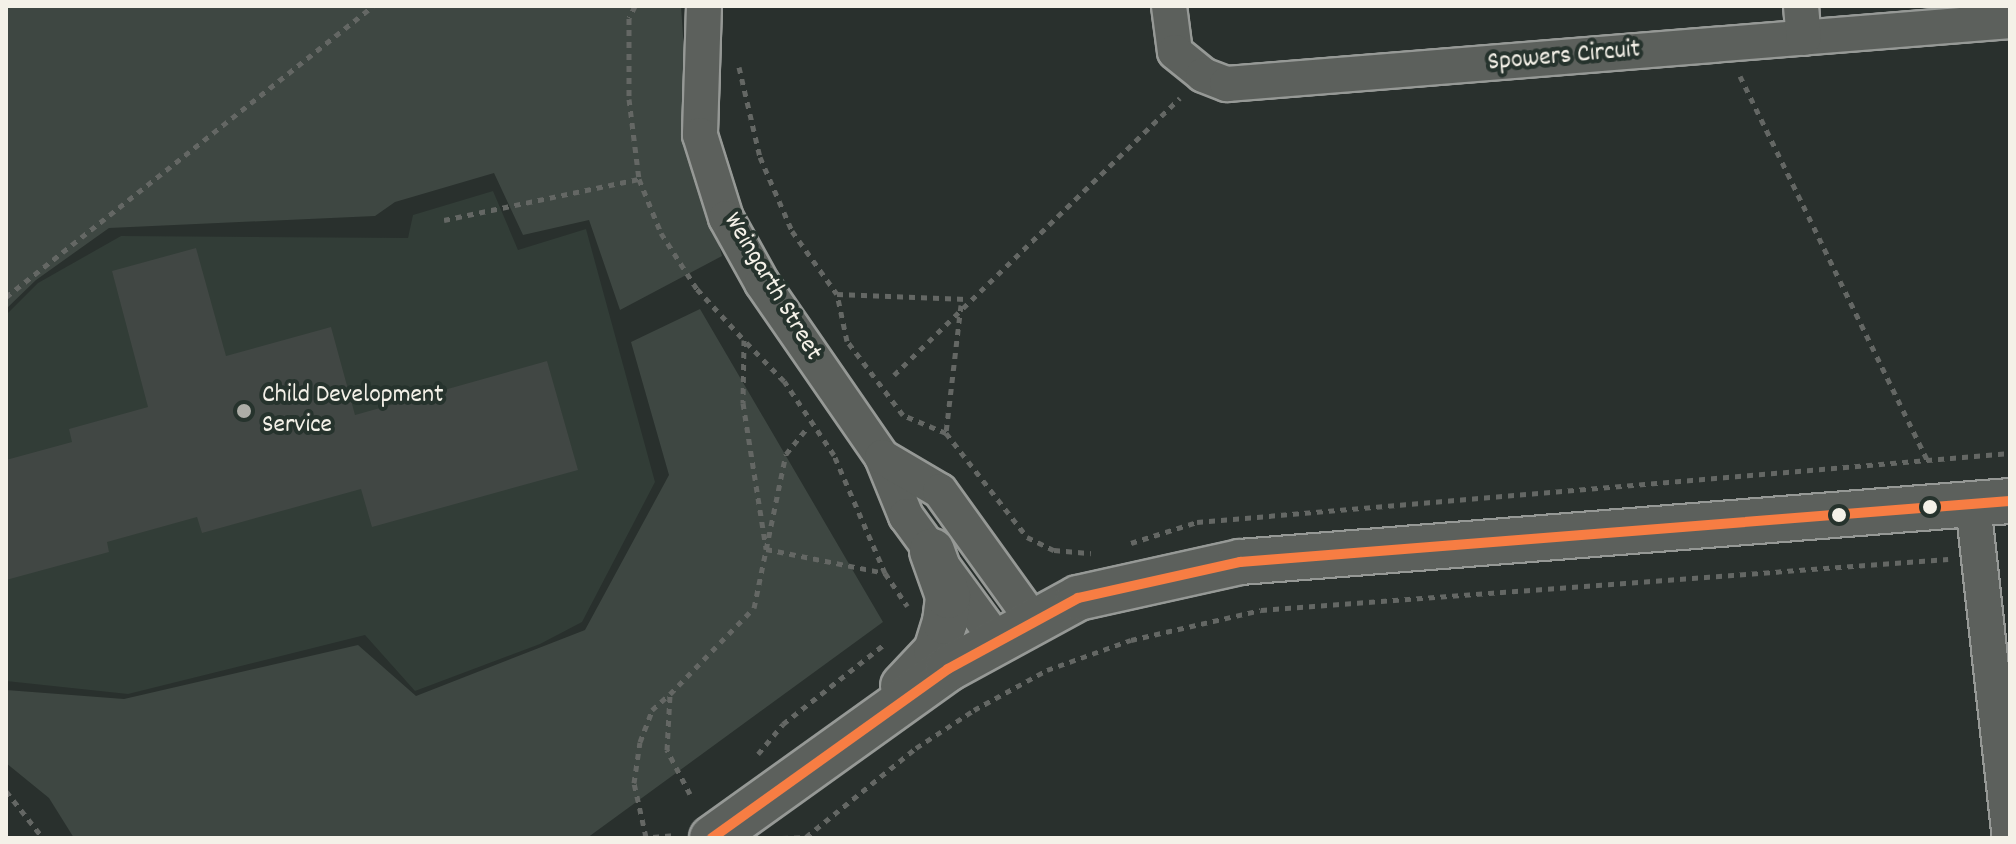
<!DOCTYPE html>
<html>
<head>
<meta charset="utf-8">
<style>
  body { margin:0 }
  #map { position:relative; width:2016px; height:844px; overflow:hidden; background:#29302d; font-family:Dekko,sans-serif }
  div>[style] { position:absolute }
  .built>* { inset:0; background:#323d37 }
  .green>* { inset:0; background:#3e4742 }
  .building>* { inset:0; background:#414744 }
  .path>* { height:5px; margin-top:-2.5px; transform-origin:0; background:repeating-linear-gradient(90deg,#646764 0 6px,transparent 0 12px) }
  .roads { filter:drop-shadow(2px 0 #969996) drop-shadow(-2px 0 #969996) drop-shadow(0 2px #969996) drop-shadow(0 -2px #969996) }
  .street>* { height:34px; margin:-17px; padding:0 17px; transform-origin:17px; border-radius:17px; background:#5c605c }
  .secondary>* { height:44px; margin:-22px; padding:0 22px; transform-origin:22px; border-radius:22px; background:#5c605c }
  .bus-1>* { height:10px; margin:-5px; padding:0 5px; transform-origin:5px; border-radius:5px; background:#f77d43 }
  .dots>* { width:22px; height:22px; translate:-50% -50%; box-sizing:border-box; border:4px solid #26332d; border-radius:50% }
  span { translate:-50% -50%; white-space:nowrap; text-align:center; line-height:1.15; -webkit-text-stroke:8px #26332d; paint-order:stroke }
  .street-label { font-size:26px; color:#f4f1e8 }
  .poi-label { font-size:26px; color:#f4f1e8 }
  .left { translate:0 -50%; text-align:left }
  .frame { position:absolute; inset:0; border:8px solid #f4f1e8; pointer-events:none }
</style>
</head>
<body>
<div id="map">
  <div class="built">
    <i style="clip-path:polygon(493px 191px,518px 250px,586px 229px,655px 482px,582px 622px,540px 644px,415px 691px,365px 635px,128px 694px,6px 681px,6px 315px,38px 283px,121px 236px,408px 238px,413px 215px)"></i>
  </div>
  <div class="green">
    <i style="clip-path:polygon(6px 6px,681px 6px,690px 139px,722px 256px,620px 310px,589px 220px,523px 235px,494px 173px,395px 202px,375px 216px,109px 228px,36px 280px,6px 309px)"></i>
    <i style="clip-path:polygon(700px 309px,883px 622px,587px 838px,74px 838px,49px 798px,6px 763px,6px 690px,124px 699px,358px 645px,416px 696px,585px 630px,669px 475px,631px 342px)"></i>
  </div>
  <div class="building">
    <i style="clip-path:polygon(196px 248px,226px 356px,331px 327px,355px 415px,547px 361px,578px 470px,372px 527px,361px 489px,202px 533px,197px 517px,107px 542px,109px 552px,6px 580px,6px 460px,72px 442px,69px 429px,148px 407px,112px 271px)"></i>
  </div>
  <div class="path">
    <i style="left:635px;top:6px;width:13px;rotate:117deg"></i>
    <i style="left:629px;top:18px;width:81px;rotate:90deg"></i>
    <i style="left:629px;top:99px;width:81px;rotate:82.9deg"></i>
    <i style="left:639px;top:179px;width:58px;rotate:67.8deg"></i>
    <i style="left:661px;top:233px;width:67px;rotate:57.3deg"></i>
    <i style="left:697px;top:289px;width:69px;rotate:47.3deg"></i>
    <i style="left:744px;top:340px;width:63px;rotate:90.9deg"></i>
    <i style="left:743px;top:403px;width:148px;rotate:81deg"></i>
    <i style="left:766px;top:549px;width:121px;rotate:11.4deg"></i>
    <i style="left:885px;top:573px;width:129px;rotate:-113.4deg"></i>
    <i style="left:834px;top:455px;width:89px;rotate:-124deg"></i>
    <i style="left:784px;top:381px;width:57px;rotate:-134.3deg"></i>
    <i style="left:739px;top:67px;width:92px;rotate:76.9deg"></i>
    <i style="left:760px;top:157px;width:81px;rotate:66.6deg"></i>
    <i style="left:792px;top:231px;width:77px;rotate:54.5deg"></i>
    <i style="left:1740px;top:76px;width:429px;rotate:64deg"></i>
    <i style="left:444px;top:220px;width:199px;rotate:-11.9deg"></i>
    <i style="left:6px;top:297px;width:468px;rotate:-38.4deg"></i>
    <i style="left:961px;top:305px;width:129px;rotate:96.7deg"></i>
    <i style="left:946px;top:433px;width:132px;rotate:52.1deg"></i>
    <i style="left:1027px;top:537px;width:30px;rotate:26deg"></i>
    <i style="left:1054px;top:550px;width:37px;rotate:5deg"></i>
    <i style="left:894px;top:375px;width:398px;rotate:-44.1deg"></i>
    <i style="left:946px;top:433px;width:47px;rotate:-157.3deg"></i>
    <i style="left:903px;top:415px;width:93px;rotate:-127.1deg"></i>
    <i style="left:847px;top:341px;width:48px;rotate:-102deg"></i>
    <i style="left:837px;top:294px;width:130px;rotate:2.2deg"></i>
    <i style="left:1131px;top:543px;width:69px;rotate:-17.7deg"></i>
    <i style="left:1197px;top:522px;width:816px;rotate:-4.85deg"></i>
    <i style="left:885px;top:573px;width:40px;rotate:56deg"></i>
    <i style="left:758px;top:754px;width:39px;rotate:-50deg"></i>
    <i style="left:783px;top:724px;width:131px;rotate:-38.2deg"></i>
    <i style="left:6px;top:791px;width:60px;rotate:51.8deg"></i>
    <i style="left:690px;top:794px;width:50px;rotate:-117.6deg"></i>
    <i style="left:667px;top:750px;width:56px;rotate:-86.9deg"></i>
    <i style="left:670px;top:694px;width:120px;rotate:-45.7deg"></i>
    <i style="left:754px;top:608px;width:157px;rotate:-78.3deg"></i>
    <i style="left:786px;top:454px;width:33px;rotate:-51deg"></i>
    <i style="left:646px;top:837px;width:55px;rotate:-102.5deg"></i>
    <i style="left:634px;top:783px;width:41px;rotate:-81.7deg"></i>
    <i style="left:640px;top:742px;width:34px;rotate:-69deg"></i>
    <i style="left:652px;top:710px;width:24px;rotate:-42deg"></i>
    <i style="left:641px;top:838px;width:32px;rotate:-5deg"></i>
    <i style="left:782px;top:838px;width:24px;rotate:-2deg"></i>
    <i style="left:806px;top:837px;width:141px;rotate:-39deg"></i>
    <i style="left:916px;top:748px;width:69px;rotate:-33.2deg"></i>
    <i style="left:974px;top:710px;width:83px;rotate:-28.7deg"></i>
    <i style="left:1047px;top:670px;width:89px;rotate:-19.7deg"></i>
    <i style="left:1131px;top:640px;width:133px;rotate:-13deg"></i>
    <i style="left:1261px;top:610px;width:689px;rotate:-4.25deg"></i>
  </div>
  <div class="roads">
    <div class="street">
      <i style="left:704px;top:6px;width:129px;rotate:91.8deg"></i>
      <i style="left:700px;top:135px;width:87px;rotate:72.6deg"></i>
      <i style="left:726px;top:218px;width:74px;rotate:61deg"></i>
      <i style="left:762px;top:283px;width:211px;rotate:55.4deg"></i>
      <i style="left:882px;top:457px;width:64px;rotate:67.9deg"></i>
      <i style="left:906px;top:516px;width:156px;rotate:53.9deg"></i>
      <i style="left:1169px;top:6px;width:46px;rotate:82.6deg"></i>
      <i style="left:1175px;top:52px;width:36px;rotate:39deg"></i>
      <i style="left:1203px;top:75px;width:26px;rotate:21deg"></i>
      <i style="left:1227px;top:84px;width:786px;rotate:-4.6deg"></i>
      <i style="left:1801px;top:6px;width:32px;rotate:85deg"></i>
      <i style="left:882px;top:457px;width:67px;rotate:30.4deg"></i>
      <i style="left:940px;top:491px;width:161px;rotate:54.3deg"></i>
      <i style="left:1973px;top:504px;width:336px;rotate:83.7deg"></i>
    </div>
    <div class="secondary">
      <i style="left:903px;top:686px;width:48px;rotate:-46.7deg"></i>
      <i style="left:936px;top:651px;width:30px;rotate:-73deg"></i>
      <i style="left:945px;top:622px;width:26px;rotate:-83deg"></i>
      <i style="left:948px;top:596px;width:48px;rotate:-109.6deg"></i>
      <i style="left:712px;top:838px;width:290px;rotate:-35.6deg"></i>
      <i style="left:948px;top:669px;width:148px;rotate:-28.6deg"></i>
      <i style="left:1078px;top:598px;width:166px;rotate:-12.5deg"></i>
      <i style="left:1240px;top:562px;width:772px;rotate:-4.53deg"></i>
    </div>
  </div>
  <div class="bus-1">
    <i style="left:712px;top:838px;width:290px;rotate:-35.6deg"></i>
    <i style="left:948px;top:669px;width:148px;rotate:-28.6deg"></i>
    <i style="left:1078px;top:598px;width:166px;rotate:-12.5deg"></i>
    <i style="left:1240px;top:562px;width:772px;rotate:-4.53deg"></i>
  </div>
  <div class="dots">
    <i style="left:244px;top:411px;background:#adada7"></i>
    <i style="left:1930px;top:507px;background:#f4f1e8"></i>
    <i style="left:1839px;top:515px;background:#f4f1e8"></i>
  </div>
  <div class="street-label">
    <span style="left:1564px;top:57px;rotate:-5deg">Spowers Circuit</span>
    <span style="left:772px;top:287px;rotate:59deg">Weingarth Street</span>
  </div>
  <div class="poi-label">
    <span class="left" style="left:262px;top:411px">Child Development<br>Service</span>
  </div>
  <div class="frame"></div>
</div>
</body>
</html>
